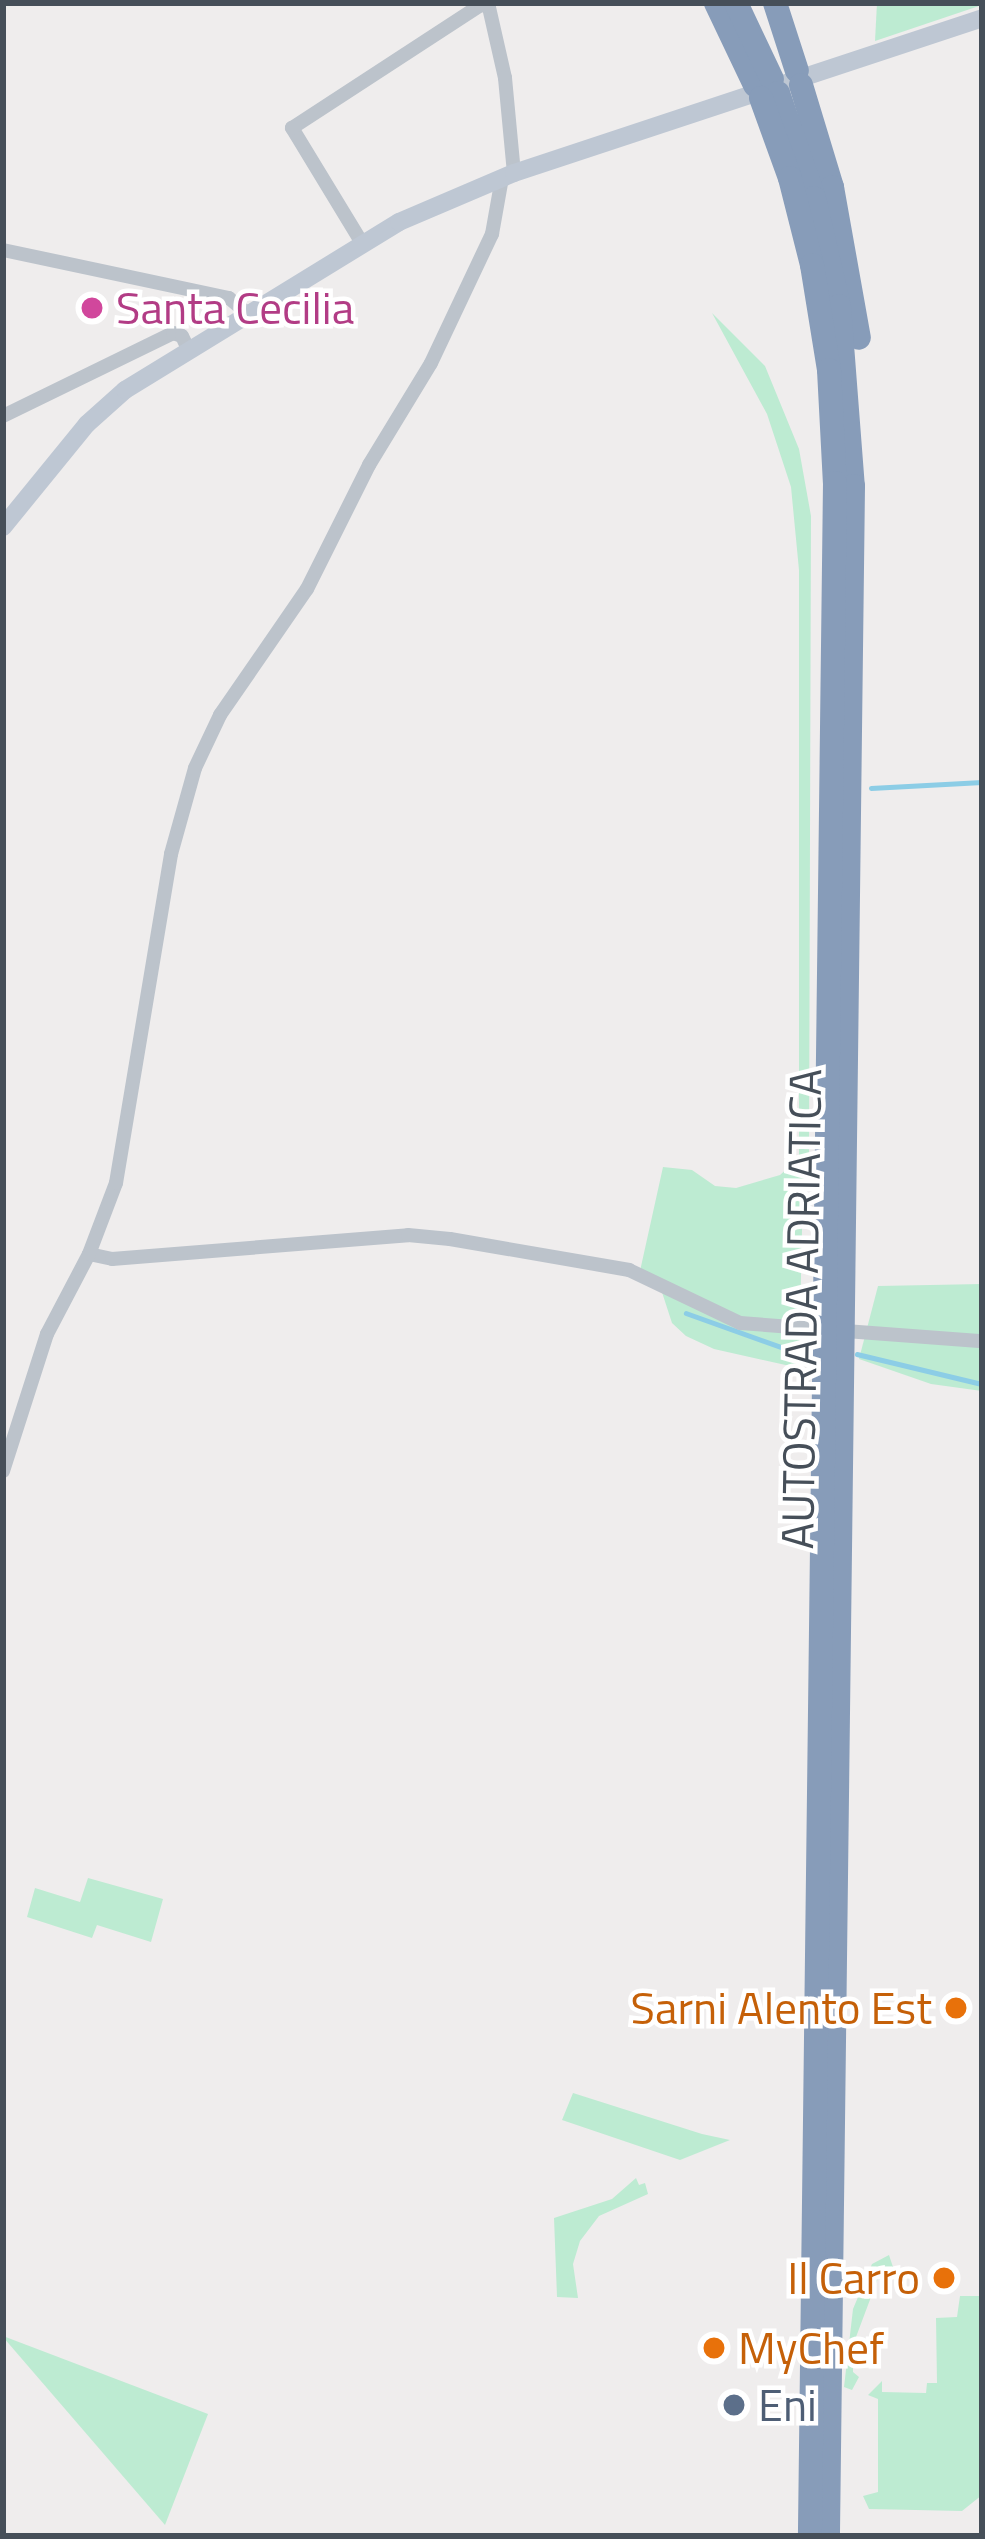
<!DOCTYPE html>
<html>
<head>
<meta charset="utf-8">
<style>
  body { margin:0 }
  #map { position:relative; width:985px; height:2539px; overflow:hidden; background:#efeded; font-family:"Titillium Web",sans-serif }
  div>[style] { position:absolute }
  .green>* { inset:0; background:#bdebd2 }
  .stream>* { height:4.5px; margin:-2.25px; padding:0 2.25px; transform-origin:2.25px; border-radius:2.25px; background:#8ccde6 }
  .street>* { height:14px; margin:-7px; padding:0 7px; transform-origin:7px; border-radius:7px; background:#bcc3cb }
  .secondary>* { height:18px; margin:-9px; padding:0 9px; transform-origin:9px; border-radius:9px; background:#bec7d3 }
  .highway>* { height:24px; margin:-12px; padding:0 12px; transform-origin:12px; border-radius:12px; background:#879cb9 }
  .dots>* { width:33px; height:33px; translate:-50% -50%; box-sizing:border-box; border:6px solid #fff; border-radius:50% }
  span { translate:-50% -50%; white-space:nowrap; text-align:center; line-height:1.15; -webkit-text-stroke:9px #fff; paint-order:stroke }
  .hotel-label { font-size:45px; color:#b23c85 }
  .left { translate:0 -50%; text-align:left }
  .street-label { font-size:45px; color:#464f59 }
  .food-label { font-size:45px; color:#c56008 }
  .right { translate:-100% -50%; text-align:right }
  .service-label { font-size:45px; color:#4e5e75 }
  .frame { position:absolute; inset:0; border:6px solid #464f59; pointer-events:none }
</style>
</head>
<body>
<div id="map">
  <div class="green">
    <i style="clip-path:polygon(877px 3px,982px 3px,982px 5px,875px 41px)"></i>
    <i style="clip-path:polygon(712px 313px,765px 366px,799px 449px,811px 516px,809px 1158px,803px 1184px,799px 1368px,714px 1349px,686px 1336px,672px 1323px,658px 1280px,640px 1271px,663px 1167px,692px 1170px,715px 1186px,736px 1188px,780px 1175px,799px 1158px,799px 570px,791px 487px,767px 414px)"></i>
    <i style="clip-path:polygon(982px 1284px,982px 1391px,931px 1384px,859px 1359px,878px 1286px)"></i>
    <i style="clip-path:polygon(88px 1878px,163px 1899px,151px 1942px,97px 1925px,92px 1938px,27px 1917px,35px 1888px,80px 1902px)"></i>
    <i style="clip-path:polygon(573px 2093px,702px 2134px,730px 2140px,680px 2160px,562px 2120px)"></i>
    <i style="clip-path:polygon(636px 2178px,639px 2185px,645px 2183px,648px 2194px,599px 2216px,580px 2241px,573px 2264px,578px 2298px,557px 2297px,554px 2218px,612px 2199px)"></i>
    <i style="clip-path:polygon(889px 2255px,894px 2270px,892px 2276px,880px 2273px,853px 2345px,853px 2372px,859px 2377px,852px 2390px,844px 2387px,853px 2309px,872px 2264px)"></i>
    <i style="clip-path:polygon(960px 2296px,982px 2296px,982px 2495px,962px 2511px,869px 2509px,863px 2496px,878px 2492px,878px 2399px,868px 2395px,882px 2381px,882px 2392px,926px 2393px,927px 2383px,937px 2383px,936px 2318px,957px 2317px)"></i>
    <i style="clip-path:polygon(3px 2336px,208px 2414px,165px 2525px,3px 2337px)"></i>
  </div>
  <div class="stream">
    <i style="left:871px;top:788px;width:111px;rotate:-3.1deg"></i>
    <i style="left:686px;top:1313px;width:127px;rotate:19.7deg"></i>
    <i style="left:857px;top:1354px;width:129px;rotate:13.5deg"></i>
  </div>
  <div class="street">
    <i style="left:488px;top:3px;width:77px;rotate:77.2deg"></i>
    <i style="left:505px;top:78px;width:95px;rotate:84.6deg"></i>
    <i style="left:362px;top:243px;width:135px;rotate:-121.3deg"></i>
    <i style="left:292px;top:128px;width:225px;rotate:-33.1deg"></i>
    <i style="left:481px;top:5px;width:8px;rotate:7deg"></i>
    <i style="left:3px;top:250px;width:231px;rotate:12deg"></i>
    <i style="left:229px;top:298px;width:23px;rotate:40deg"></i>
    <i style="left:3px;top:416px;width:189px;rotate:-26deg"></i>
    <i style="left:173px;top:333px;width:9px;rotate:18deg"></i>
    <i style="left:182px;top:336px;width:14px;rotate:65deg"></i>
    <i style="left:89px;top:1254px;width:24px;rotate:12deg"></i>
    <i style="left:112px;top:1259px;width:297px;rotate:-4.6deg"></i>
    <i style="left:408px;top:1235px;width:42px;rotate:5.4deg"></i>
    <i style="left:450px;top:1239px;width:182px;rotate:9.8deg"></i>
    <i style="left:629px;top:1270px;width:123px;rotate:25.5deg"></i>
    <i style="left:740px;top:1323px;width:243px;rotate:4.3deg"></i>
    <i style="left:3px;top:1471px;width:144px;rotate:-72.2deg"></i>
    <i style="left:47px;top:1334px;width:90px;rotate:-62.3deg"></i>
    <i style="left:89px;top:1254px;width:76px;rotate:-69.2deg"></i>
    <i style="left:116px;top:1183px;width:334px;rotate:-80.5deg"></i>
    <i style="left:171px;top:854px;width:89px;rotate:-74.4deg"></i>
    <i style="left:195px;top:768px;width:59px;rotate:-64.7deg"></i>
    <i style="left:220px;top:715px;width:153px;rotate:-55.4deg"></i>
    <i style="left:307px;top:589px;width:139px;rotate:-63.4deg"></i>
    <i style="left:369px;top:465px;width:119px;rotate:-58.7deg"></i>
    <i style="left:431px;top:363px;width:143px;rotate:-64.7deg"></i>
    <i style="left:492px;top:234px;width:57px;rotate:-79.9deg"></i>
  </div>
  <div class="secondary">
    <i style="left:3px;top:527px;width:133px;rotate:-50.8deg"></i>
    <i style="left:87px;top:424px;width:51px;rotate:-41.8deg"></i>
    <i style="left:125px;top:390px;width:321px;rotate:-31.5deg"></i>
    <i style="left:399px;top:222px;width:125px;rotate:-23.1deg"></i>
    <i style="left:514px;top:173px;width:493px;rotate:-18.3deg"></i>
  </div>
  <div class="highway">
    <i style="left:716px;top:3px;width:91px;rotate:64.6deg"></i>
    <i style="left:736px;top:3px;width:84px;rotate:64.7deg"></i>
    <i style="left:775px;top:3px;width:71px;rotate:72.1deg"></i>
    <i style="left:801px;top:85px;width:107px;rotate:73.1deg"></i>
    <i style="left:832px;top:187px;width:153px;rotate:79.9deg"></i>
    <i style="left:778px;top:93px;width:111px;rotate:71.1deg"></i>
    <i style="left:814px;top:198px;width:111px;rotate:77deg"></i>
    <i style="left:839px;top:306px;width:181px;rotate:85.6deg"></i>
    <i style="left:853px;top:486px;width:2050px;rotate:90.7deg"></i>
    <i style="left:761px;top:98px;width:85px;rotate:70.1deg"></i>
    <i style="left:790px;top:178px;width:90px;rotate:75.8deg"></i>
    <i style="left:812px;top:265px;width:106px;rotate:80.8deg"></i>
    <i style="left:829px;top:370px;width:113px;rotate:87deg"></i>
    <i style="left:835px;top:483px;width:2053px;rotate:90.7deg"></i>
  </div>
  <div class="dots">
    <i style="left:92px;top:308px;background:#d1479c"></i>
    <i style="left:956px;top:2008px;background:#e8710a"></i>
    <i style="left:944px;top:2278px;background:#e8710a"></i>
    <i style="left:714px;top:2348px;background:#e8710a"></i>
    <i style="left:734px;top:2405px;background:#5c6f8a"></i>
  </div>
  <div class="hotel-label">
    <span class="left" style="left:116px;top:308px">Santa Cecilia</span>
  </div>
  <div class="street-label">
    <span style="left:801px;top:1309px;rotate:-89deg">AUTOSTRADA ADRIATICA</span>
  </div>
  <div class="food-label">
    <span class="right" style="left:932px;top:2008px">Sarni Alento Est</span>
    <span class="right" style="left:920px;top:2278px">Il Carro</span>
    <span class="left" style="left:738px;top:2348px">MyChef</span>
  </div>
  <div class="service-label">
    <span class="left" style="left:758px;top:2405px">Eni</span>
  </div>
  <div class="frame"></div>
</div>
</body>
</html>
